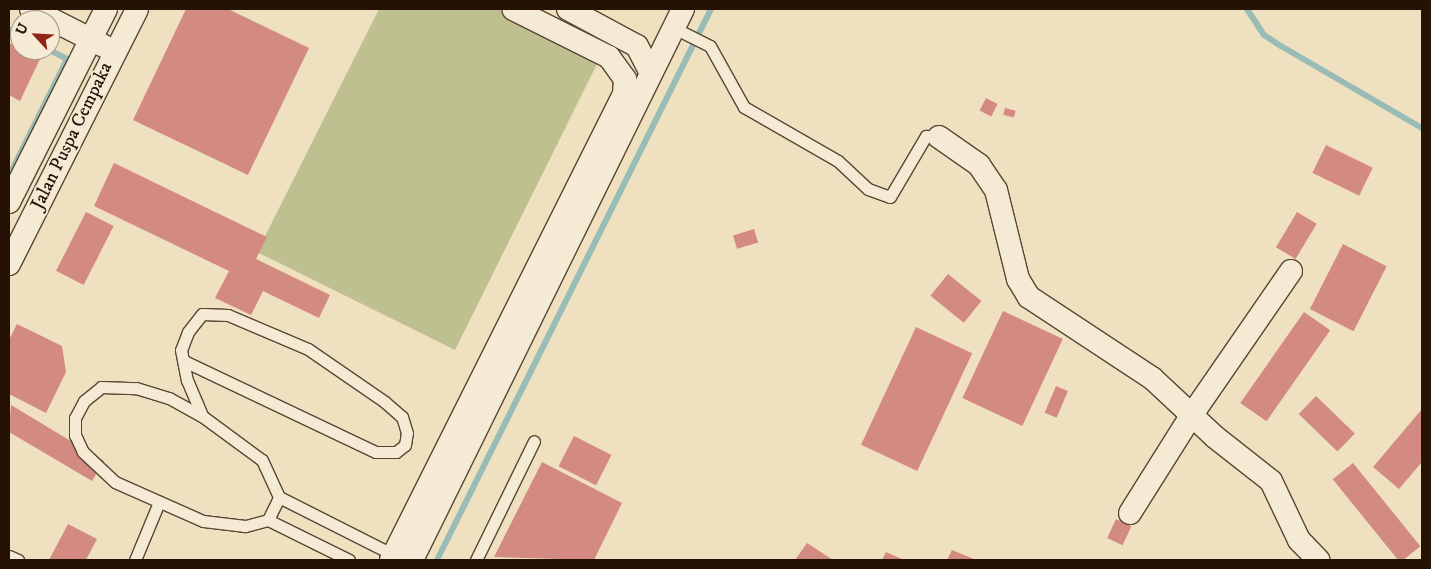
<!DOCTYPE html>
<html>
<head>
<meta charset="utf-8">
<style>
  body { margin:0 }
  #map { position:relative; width:1431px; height:569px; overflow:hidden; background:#efe0bf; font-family:"IM FELL DW Pica",serif }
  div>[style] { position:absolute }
  .green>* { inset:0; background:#bec18f }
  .stream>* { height:6px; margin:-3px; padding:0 3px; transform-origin:3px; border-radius:3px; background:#9abcb6 }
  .building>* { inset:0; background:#d38a80; transform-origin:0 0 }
  .roads { filter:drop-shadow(1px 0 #584633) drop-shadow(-1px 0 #584633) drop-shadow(0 1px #584633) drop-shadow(0 -1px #584633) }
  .lane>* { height:11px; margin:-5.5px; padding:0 5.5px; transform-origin:5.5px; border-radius:5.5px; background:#f5ebd5 }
  .street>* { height:22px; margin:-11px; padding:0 11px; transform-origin:11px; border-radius:11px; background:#f5ebd5 }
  span { translate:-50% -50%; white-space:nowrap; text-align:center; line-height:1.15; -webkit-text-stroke:4px #f5ebd5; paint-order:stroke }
  .street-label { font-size:19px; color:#251204 }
  .frame { position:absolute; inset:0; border:10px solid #251204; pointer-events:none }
  .north { position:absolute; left:10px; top:10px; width:50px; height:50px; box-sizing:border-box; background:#f5ebd5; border:1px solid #a29481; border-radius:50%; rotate:295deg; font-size:14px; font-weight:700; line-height:20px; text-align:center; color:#251204 }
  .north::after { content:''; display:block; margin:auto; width:18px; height:22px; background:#8f2418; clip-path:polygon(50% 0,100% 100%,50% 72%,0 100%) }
</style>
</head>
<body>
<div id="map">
  <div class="green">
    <i style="clip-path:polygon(379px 9px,502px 9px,600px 58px,455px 350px,257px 252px)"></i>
  </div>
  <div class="stream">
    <i style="left:1247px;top:9px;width:31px;rotate:57deg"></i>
    <i style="left:1264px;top:35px;width:20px;rotate:33deg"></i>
    <i style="left:1281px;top:46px;width:163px;rotate:30.2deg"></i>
    <i style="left:9px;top:29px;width:13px;rotate:29deg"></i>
    <i style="left:9px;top:176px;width:131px;rotate:-63.6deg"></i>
    <i style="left:67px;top:59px;width:20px;rotate:-153deg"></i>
    <i style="left:437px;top:560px;width:615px;rotate:-63.56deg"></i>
  </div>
  <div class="building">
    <i style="clip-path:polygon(186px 9px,228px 9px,309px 48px,248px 175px,133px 120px)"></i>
    <i style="clip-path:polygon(9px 43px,40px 59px,20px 101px,9px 95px)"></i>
    <i style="left:986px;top:98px;width:13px;height:14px;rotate:27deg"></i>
    <i style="left:1005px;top:108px;width:11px;height:7px;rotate:15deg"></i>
    <i style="left:1326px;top:145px;width:52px;height:31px;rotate:26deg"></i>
    <i style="clip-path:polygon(114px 163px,267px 237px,256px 259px,330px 295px,319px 318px,263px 291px,251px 315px,215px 298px,229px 271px,94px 206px)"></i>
    <i style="left:86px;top:212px;width:31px;height:66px;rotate:27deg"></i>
    <i style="left:1297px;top:212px;width:23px;height:41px;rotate:31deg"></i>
    <i style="left:754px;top:229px;width:14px;height:22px;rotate:73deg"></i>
    <i style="left:1343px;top:244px;width:49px;height:73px;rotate:27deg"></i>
    <i style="left:948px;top:274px;width:43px;height:28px;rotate:39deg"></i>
    <i style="left:1003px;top:311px;width:66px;height:96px;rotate:25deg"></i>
    <i style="left:1304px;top:312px;width:32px;height:111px;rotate:35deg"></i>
    <i style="clip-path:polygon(17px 324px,62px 346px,66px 372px,46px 413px,9px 394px,9px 340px)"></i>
    <i style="left:916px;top:327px;width:62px;height:130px;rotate:25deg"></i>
    <i style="left:1056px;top:386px;width:13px;height:29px;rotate:23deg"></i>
    <i style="left:1316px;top:396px;width:54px;height:25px;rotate:44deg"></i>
    <i style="clip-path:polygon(11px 405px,104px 461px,92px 481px,9px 432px)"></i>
    <i style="clip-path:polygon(1422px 409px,1422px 462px,1399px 489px,1373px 467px)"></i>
    <i style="left:574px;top:436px;width:42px;height:34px;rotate:27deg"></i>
    <i style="clip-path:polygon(542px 462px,622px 503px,594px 560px,494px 557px)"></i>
    <i style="left:1353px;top:463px;width:107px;height:26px;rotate:51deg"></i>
    <i style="left:1116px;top:519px;width:17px;height:21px;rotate:25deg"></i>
    <i style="clip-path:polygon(68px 524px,97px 539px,86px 560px,49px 560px)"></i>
    <i style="clip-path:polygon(807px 543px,833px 560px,795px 560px)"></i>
    <i style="clip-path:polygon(952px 550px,976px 560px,947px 560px)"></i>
    <i style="clip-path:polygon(886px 552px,904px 560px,882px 560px)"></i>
  </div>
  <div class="roads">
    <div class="lane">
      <i style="left:674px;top:28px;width:40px;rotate:26.6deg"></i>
      <i style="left:710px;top:46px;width:70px;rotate:60.9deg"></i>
      <i style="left:744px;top:107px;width:108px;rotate:29.9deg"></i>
      <i style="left:838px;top:161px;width:41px;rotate:43deg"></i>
      <i style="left:868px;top:189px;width:23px;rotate:20deg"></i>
      <i style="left:890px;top:197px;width:71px;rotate:-59.5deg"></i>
      <i style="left:926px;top:136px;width:13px;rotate:4deg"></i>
      <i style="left:184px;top:361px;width:212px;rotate:25.4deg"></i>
      <i style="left:376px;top:452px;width:20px"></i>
      <i style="left:396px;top:452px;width:11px;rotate:-38deg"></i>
      <i style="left:405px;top:445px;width:12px;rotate:-81deg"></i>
      <i style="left:407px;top:433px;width:17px;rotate:-107deg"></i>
      <i style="left:402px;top:417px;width:23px;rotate:-139deg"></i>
      <i style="left:385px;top:402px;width:93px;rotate:-145.5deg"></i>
      <i style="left:308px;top:349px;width:87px;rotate:-157deg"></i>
      <i style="left:228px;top:315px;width:26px;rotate:-178deg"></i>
      <i style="left:202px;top:314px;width:23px;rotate:128deg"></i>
      <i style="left:188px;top:332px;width:19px;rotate:111deg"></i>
      <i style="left:181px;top:350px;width:31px;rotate:79deg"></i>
      <i style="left:187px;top:380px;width:39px;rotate:67deg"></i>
      <i style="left:268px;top:520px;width:25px;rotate:-64deg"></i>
      <i style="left:9px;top:556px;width:10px;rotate:24deg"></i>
      <i style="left:135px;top:560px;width:63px;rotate:-67.5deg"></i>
      <i style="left:349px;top:560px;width:90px;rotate:-153.7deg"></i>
      <i style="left:268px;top:520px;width:24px;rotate:165deg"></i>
      <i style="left:245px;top:526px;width:42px;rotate:-173.2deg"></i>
      <i style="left:203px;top:521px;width:96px;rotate:-156.1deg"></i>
      <i style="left:115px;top:482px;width:44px;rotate:-136.8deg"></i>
      <i style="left:83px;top:452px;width:19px;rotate:-115deg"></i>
      <i style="left:75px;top:435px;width:17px;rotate:-90deg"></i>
      <i style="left:75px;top:418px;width:19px;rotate:-62deg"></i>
      <i style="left:84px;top:401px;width:22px;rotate:-39deg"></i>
      <i style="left:101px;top:387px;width:35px;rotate:2deg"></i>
      <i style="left:136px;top:388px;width:34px;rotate:17deg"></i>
      <i style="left:169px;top:398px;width:38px;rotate:29deg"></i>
      <i style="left:202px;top:416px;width:74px;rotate:36.3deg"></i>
      <i style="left:262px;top:460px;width:41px;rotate:65.3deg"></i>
      <i style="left:279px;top:497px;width:129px;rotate:26.8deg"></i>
      <i style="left:476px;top:560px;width:132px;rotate:-64deg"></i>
    </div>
    <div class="street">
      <i style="left:31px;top:9px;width:82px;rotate:26.9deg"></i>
      <i style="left:568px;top:9px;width:78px;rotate:28.2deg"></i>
      <i style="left:637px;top:46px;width:29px;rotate:63deg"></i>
      <i style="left:939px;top:137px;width:49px;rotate:35deg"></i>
      <i style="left:979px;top:165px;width:30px;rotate:56deg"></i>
      <i style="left:996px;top:190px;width:92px;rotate:76.1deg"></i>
      <i style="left:1018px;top:279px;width:21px;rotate:59deg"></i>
      <i style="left:1029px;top:297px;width:147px;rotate:33.4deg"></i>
      <i style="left:1152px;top:378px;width:86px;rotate:43.1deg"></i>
      <i style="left:1215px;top:437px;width:71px;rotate:38.2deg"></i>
      <i style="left:1271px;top:481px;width:65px;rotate:64.6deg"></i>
      <i style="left:1299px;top:540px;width:28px;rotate:46deg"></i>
      <i style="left:9px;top:202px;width:216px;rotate:-63.3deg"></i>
      <i style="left:9px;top:264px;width:285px;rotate:-63.3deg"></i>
      <i style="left:1130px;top:513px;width:115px;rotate:-57.8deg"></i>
      <i style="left:1191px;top:416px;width:176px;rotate:-55.4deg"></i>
      <i style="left:391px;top:560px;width:521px;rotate:-63.43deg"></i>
      <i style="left:624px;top:94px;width:15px;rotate:-86deg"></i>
      <i style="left:625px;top:79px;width:27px;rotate:-126deg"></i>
      <i style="left:609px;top:57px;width:107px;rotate:-153.4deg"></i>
      <i style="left:412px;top:560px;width:614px;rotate:-63.81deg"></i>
    </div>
  </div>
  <div class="street-label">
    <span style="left:72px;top:136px;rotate:-64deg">Jalan Puspa Cempaka</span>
  </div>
  <div class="frame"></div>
  <div class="north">U</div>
</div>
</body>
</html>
